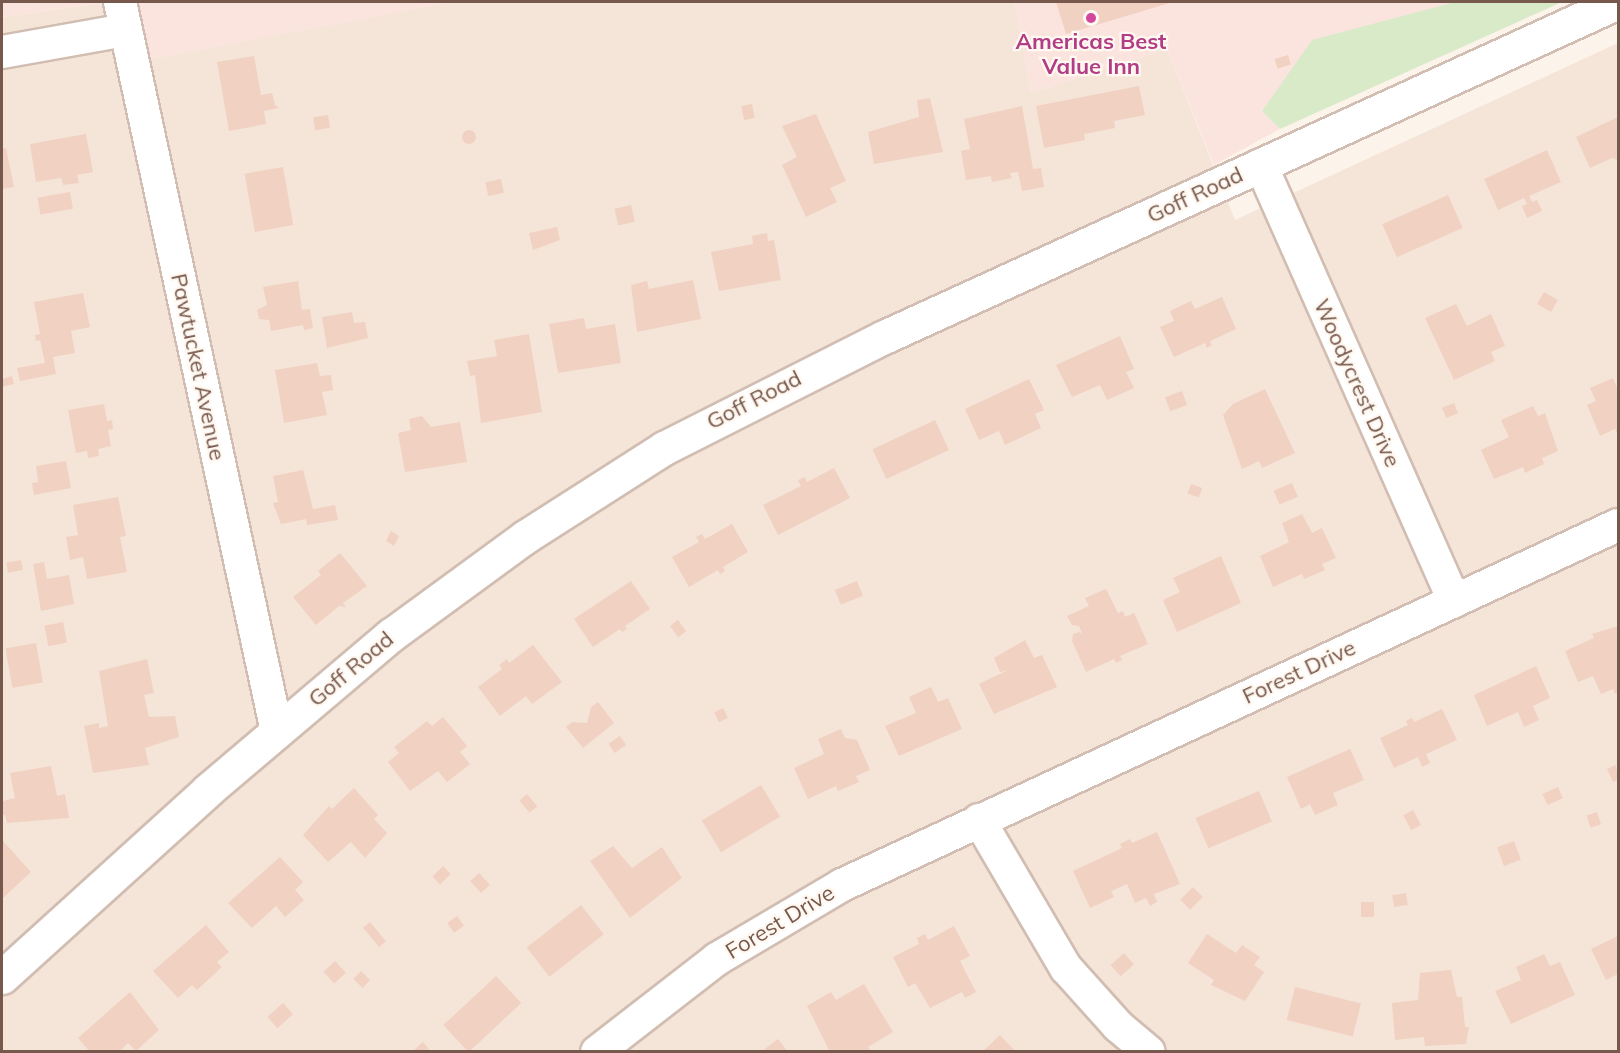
<!DOCTYPE html>
<html>
<head>
<meta charset="utf-8">
<style>
  body { margin:0 }
  #map { position:relative; width:1620px; height:1053px; overflow:hidden; background:#fcf3ea; font-family:Mulish,sans-serif }
  div>[style] { position:absolute }
  .residential>* { inset:0; background:#f4e5d8 }
  .commercial>* { inset:0; background:#fce4de }
  .green>* { inset:0; background:#d8eac8 }
  .building>* { inset:0; background:#f1d1c2; transform-origin:0 0 }
  .round { border-radius:50% }
  .roads { filter:drop-shadow(2px 0 #d1bdb1) drop-shadow(-2px 0 #d1bdb1) drop-shadow(0 2px #d1bdb1) drop-shadow(0 -2px #d1bdb1) }
  .street>* { height:32px; margin:-16px; padding:0 16px; transform-origin:16px; border-radius:16px; background:#fff }
  .secondary>* { height:33px; margin:-16.5px; padding:0 16.5px; transform-origin:16.5px; border-radius:16.5px; background:#fff }
  .dots>* { width:16px; height:16px; translate:-50% -50%; box-sizing:border-box; border:3px solid #fff8f0; border-radius:50% }
  span { translate:-50% -50%; white-space:nowrap; text-align:center; line-height:1.15; -webkit-text-stroke:4.5px #fff8f0; paint-order:stroke }
  .hotel-label { font-size:22px; color:#b23c85; font-weight:700 }
  .street-label { font-size:22px; color:#77584d }
  .frame { position:absolute; inset:0; border:3px solid #77584d; pointer-events:none }
</style>
</head>
<body>
<div id="map">
  <div class="residential">
    <i style="clip-path:polygon(108px 2px,118px 65px,451px 2px,1015px 2px,1031px 93px,1167px 49px,1235px 220px,1618px 43px,1618px 1051px,2px 1052px,2px 17px)"></i>
  </div>
  <div class="commercial">
    <i style="clip-path:polygon(2px 2px,106px 2px,2px 17px)"></i>
    <i style="clip-path:polygon(137px 2px,451px 2px,148px 60px)"></i>
    <i style="clip-path:polygon(1015px 2px,1455px 2px,1262px 110px,1280px 129px,1214px 165px,1167px 49px,1031px 93px)"></i>
  </div>
  <div class="green">
    <i style="clip-path:polygon(1455px 2px,1562px 2px,1280px 129px,1262px 111px,1312px 40px)"></i>
  </div>
  <div class="building">
    <i style="clip-path:polygon(1056px 2px,1173px 2px,1066px 34px)"></i>
    <i style="left:1288px;top:55px;width:10px;height:14px;rotate:73deg"></i>
    <i style="clip-path:polygon(254px 56px,261px 95px,272px 93px,275px 105px,279px 108px,264px 111px,266px 124px,229px 131px,217px 62px)"></i>
    <i style="clip-path:polygon(1139px 86px,1145px 115px,1114px 121px,1115px 128px,1084px 134px,1085px 140px,1044px 148px,1036px 106px)"></i>
    <i style="clip-path:polygon(930px 98px,943px 152px,874px 164px,868px 132px,919px 117px,917px 100px)"></i>
    <i style="left:752px;top:104px;width:14px;height:11px;rotate:78deg"></i>
    <i style="clip-path:polygon(1022px 106px,1033px 169px,1041px 168px,1044px 187px,1022px 191px,1018px 172px,1010px 173px,1012px 178px,992px 182px,991px 176px,966px 180px,961px 151px,970px 149px,964px 119px)"></i>
    <i style="clip-path:polygon(816px 114px,846px 181px,830px 188px,837px 202px,806px 217px,782px 165px,797px 157px,782px 126px)"></i>
    <i style="left:328px;top:115px;width:13px;height:15px;rotate:81deg"></i>
    <i style="clip-path:polygon(1618px 117px,1618px 160px,1612px 158px,1590px 168px,1576px 137px)"></i>
    <i class="round" style="left:462px;top:130px;width:14px;height:14px"></i>
    <i style="clip-path:polygon(86px 134px,93px 172px,77px 175px,79px 183px,63px 185px,61px 178px,36px 182px,30px 144px)"></i>
    <i style="clip-path:polygon(6px 148px,14px 187px,2px 189px,2px 149px)"></i>
    <i style="clip-path:polygon(1547px 150px,1561px 182px,1529px 196px,1532px 202px,1537px 200px,1542px 211px,1527px 218px,1522px 206px,1527px 204px,1524px 198px,1498px 210px,1484px 179px)"></i>
    <i style="left:283px;top:167px;width:59px;height:39px;rotate:80deg"></i>
    <i style="left:501px;top:179px;width:14px;height:16px;rotate:78deg"></i>
    <i style="left:70px;top:192px;width:17px;height:33px;rotate:80deg"></i>
    <i style="left:1448px;top:195px;width:36px;height:72px;rotate:66deg"></i>
    <i style="left:631px;top:205px;width:17px;height:17px;rotate:77deg"></i>
    <i style="clip-path:polygon(557px 227px,560px 240px,533px 250px,529px 233px)"></i>
    <i style="clip-path:polygon(767px 233px,768px 241px,774px 240px,781px 280px,719px 291px,711px 252px,753px 244px,752px 236px)"></i>
    <i style="clip-path:polygon(693px 280px,701px 319px,637px 332px,631px 285px,647px 281px,649px 289px)"></i>
    <i style="clip-path:polygon(298px 281px,302px 310px,310px 309px,313px 328px,304px 330px,303px 325px,271px 331px,269px 320px,259px 319px,257px 310px,267px 305px,263px 287px)"></i>
    <i style="left:1544px;top:292px;width:16px;height:14px;rotate:30deg"></i>
    <i style="clip-path:polygon(83px 293px,90px 327px,71px 331px,75px 353px,53px 357px,56px 374px,20px 381px,17px 368px,45px 363px,40px 340px,36px 341px,35px 335px,40px 334px,34px 302px)"></i>
    <i style="clip-path:polygon(1222px 297px,1236px 329px,1210px 341px,1212px 345px,1207px 348px,1205px 343px,1174px 357px,1160px 327px,1174px 321px,1170px 311px,1191px 301px,1195px 309px)"></i>
    <i style="clip-path:polygon(1456px 304px,1467px 326px,1491px 314px,1505px 346px,1491px 352px,1495px 361px,1454px 380px,1425px 318px)"></i>
    <i style="clip-path:polygon(352px 312px,354px 323px,365px 322px,368px 338px,327px 348px,322px 317px)"></i>
    <i style="clip-path:polygon(584px 318px,586px 329px,615px 324px,621px 363px,558px 373px,549px 324px)"></i>
    <i style="clip-path:polygon(529px 334px,542px 412px,481px 423px,475px 375px,470px 376px,467px 361px,497px 356px,494px 340px)"></i>
    <i style="clip-path:polygon(1120px 336px,1134px 369px,1126px 372px,1134px 388px,1107px 400px,1100px 385px,1072px 397px,1056px 365px)"></i>
    <i style="clip-path:polygon(317px 363px,320px 376px,331px 375px,333px 390px,322px 392px,327px 415px,284px 423px,275px 370px)"></i>
    <i style="clip-path:polygon(12px 376px,14px 384px,2px 387px,2px 379px)"></i>
    <i style="clip-path:polygon(1613px 378px,1618px 390px,1618px 434px,1615px 429px,1600px 436px,1587px 405px,1596px 401px,1590px 388px)"></i>
    <i style="clip-path:polygon(1029px 379px,1044px 410px,1035px 414px,1041px 428px,1005px 445px,999px 431px,979px 440px,965px 409px)"></i>
    <i style="clip-path:polygon(1265px 389px,1295px 453px,1262px 468px,1259px 461px,1242px 469px,1223px 415px,1233px 404px)"></i>
    <i style="left:1182px;top:391px;width:15px;height:18px;rotate:70deg"></i>
    <i style="left:1454px;top:403px;width:11px;height:13px;rotate:68deg"></i>
    <i style="clip-path:polygon(104px 404px,107px 421px,112px 420px,113px 429px,108px 430px,111px 446px,98px 449px,99px 456px,88px 458px,87px 451px,76px 453px,68px 410px)"></i>
    <i style="clip-path:polygon(1533px 406px,1538px 416px,1545px 413px,1558px 451px,1542px 458px,1544px 464px,1525px 473px,1523px 467px,1494px 479px,1481px 450px,1509px 437px,1501px 420px)"></i>
    <i style="clip-path:polygon(422px 416px,431px 427px,460px 422px,467px 462px,405px 472px,398px 433px,411px 430px,409px 419px)"></i>
    <i style="left:935px;top:420px;width:33px;height:69px;rotate:65deg"></i>
    <i style="clip-path:polygon(66px 461px,71px 488px,34px 495px,32px 483px,38px 482px,36px 466px)"></i>
    <i style="clip-path:polygon(834px 468px,850px 498px,778px 535px,763px 505px,801px 486px,798px 480px,805px 477px,807px 482px)"></i>
    <i style="clip-path:polygon(303px 470px,313px 509px,335px 505px,338px 520px,307px 525px,306px 519px,281px 524px,273px 503px,278px 502px,273px 476px)"></i>
    <i style="left:1292px;top:483px;width:15px;height:20px;rotate:67deg"></i>
    <i style="left:1191px;top:484px;width:12px;height:10px;rotate:20deg"></i>
    <i style="clip-path:polygon(118px 497px,126px 536px,120px 537px,127px 572px,87px 579px,83px 557px,70px 560px,66px 537px,78px 535px,73px 505px)"></i>
    <i style="clip-path:polygon(1302px 514px,1312px 533px,1322px 528px,1336px 558px,1322px 564px,1325px 570px,1304px 579px,1302px 574px,1273px 587px,1260px 556px,1289px 542px,1282px 523px)"></i>
    <i style="clip-path:polygon(732px 524px,748px 552px,723px 567px,725px 571px,720px 574px,718px 570px,689px 587px,672px 557px,699px 542px,696px 537px,702px 534px,705px 539px)"></i>
    <i style="clip-path:polygon(391px 531px,399px 536px,394px 546px,386px 541px)"></i>
    <i style="clip-path:polygon(340px 553px,367px 586px,343px 603px,346px 607px,339px 606px,316px 625px,293px 597px,321px 575px,318px 571px)"></i>
    <i style="clip-path:polygon(1221px 556px,1241px 603px,1177px 632px,1163px 600px,1180px 592px,1173px 578px)"></i>
    <i style="left:21px;top:560px;width:10px;height:15px;rotate:79deg"></i>
    <i style="clip-path:polygon(44px 562px,47px 579px,69px 575px,74px 604px,41px 611px,33px 564px)"></i>
    <i style="clip-path:polygon(631px 581px,650px 609px,625px 626px,627px 629px,622px 632px,620px 629px,593px 647px,574px 619px)"></i>
    <i style="left:857px;top:581px;width:16px;height:24px;rotate:68deg"></i>
    <i style="clip-path:polygon(1106px 589px,1118px 613px,1123px 611px,1125px 617px,1134px 613px,1148px 644px,1120px 656px,1122px 660px,1116px 663px,1114px 659px,1086px 672px,1072px 641px,1073px 634px,1080px 632px,1083px 636px,1079px 626px,1072px 625px,1067px 616px,1089px 606px,1085px 598px)"></i>
    <i style="left:678px;top:620px;width:14px;height:10px;rotate:54deg"></i>
    <i style="left:63px;top:622px;width:21px;height:19px;rotate:79deg"></i>
    <i style="clip-path:polygon(1618px 626px,1618px 692px,1615px 694px,1613px 689px,1601px 694px,1593px 676px,1578px 682px,1565px 651px,1594px 638px,1592px 634px)"></i>
    <i style="clip-path:polygon(1025px 640px,1034px 658px,1042px 655px,1057px 687px,994px 714px,979px 684px,1008px 670px,1000px 672px,994px 658px)"></i>
    <i style="left:36px;top:643px;width:40px;height:31px;rotate:80deg"></i>
    <i style="clip-path:polygon(533px 645px,562px 682px,532px 704px,526px 696px,500px 716px,478px 687px,502px 669px,499px 665px,507px 659px,509px 663px)"></i>
    <i style="clip-path:polygon(147px 659px,154px 693px,144px 695px,149px 717px,175px 716px,179px 737px,145px 748px,149px 765px,93px 773px,84px 726px,99px 723px,99px 728px,108px 726px,99px 671px)"></i>
    <i style="clip-path:polygon(1536px 666px,1550px 698px,1533px 706px,1539px 720px,1524px 727px,1518px 712px,1487px 726px,1474px 695px)"></i>
    <i style="clip-path:polygon(931px 687px,938px 702px,948px 698px,962px 729px,899px 756px,885px 726px,916px 713px,909px 697px)"></i>
    <i style="clip-path:polygon(598px 702px,614px 723px,583px 748px,566px 727px,572px 722px,587px 723px,591px 707px)"></i>
    <i style="left:723px;top:708px;width:11px;height:10px;rotate:63deg"></i>
    <i style="clip-path:polygon(1442px 709px,1457px 740px,1426px 754px,1430px 763px,1422px 767px,1418px 757px,1394px 768px,1380px 738px,1408px 725px,1406px 721px,1412px 718px,1414px 722px)"></i>
    <i style="clip-path:polygon(443px 717px,467px 746px,460px 752px,470px 764px,447px 782px,438px 771px,410px 791px,388px 762px,399px 753px,394px 747px,427px 721px,432px 726px)"></i>
    <i style="clip-path:polygon(841px 729px,845px 738px,857px 740px,870px 770px,856px 776px,859px 782px,838px 791px,836px 786px,808px 799px,794px 768px,824px 754px,818px 739px)"></i>
    <i style="left:620px;top:736px;width:11px;height:14px;rotate:56deg"></i>
    <i style="clip-path:polygon(1350px 749px,1364px 780px,1333px 793px,1338px 805px,1315px 815px,1310px 804px,1301px 809px,1287px 777px)"></i>
    <i style="clip-path:polygon(1616px 765px,1618px 780px,1613px 782px,1607px 769px)"></i>
    <i style="clip-path:polygon(51px 766px,57px 796px,65px 794px,69px 818px,7px 823px,5px 815px,2px 815px,3px 801px,15px 798px,10px 773px)"></i>
    <i style="left:761px;top:785px;width:37px;height:69px;rotate:59deg"></i>
    <i style="left:1558px;top:787px;width:12px;height:17px;rotate:66deg"></i>
    <i style="clip-path:polygon(354px 788px,378px 815px,374px 819px,387px 833px,365px 858px,351px 842px,328px 862px,303px 835px,329px 806px,332px 809px)"></i>
    <i style="left:1259px;top:791px;width:33px;height:69px;rotate:67deg"></i>
    <i style="left:527px;top:794px;width:16px;height:10px;rotate:50deg"></i>
    <i style="left:1413px;top:810px;width:17px;height:11px;rotate:62deg"></i>
    <i style="left:1597px;top:812px;width:13px;height:11px;rotate:72deg"></i>
    <i style="clip-path:polygon(1157px 832px,1180px 884px,1154px 894px,1157px 902px,1150px 906px,1146px 898px,1135px 903px,1127px 884px,1111px 891px,1114px 897px,1090px 908px,1073px 871px,1122px 848px,1120px 844px,1130px 839px,1132px 843px)"></i>
    <i style="clip-path:polygon(3px 841px,31px 872px,2px 899px,2px 842px)"></i>
    <i style="left:1514px;top:841px;width:20px;height:18px;rotate:70deg"></i>
    <i style="clip-path:polygon(613px 846px,632px 868px,662px 847px,682px 878px,630px 918px,590px 861px)"></i>
    <i style="clip-path:polygon(280px 857px,303px 882px,295px 890px,304px 900px,285px 917px,276px 906px,252px 928px,228px 903px)"></i>
    <i style="left:443px;top:866px;width:11px;height:15px;rotate:45deg"></i>
    <i style="left:479px;top:873px;width:16px;height:12px;rotate:47deg"></i>
    <i style="left:1193px;top:887px;width:14px;height:18px;rotate:45deg"></i>
    <i style="left:1406px;top:893px;width:12px;height:14px;rotate:81deg"></i>
    <i style="left:1361px;top:902px;width:13px;height:15px"></i>
    <i style="left:581px;top:905px;width:37px;height:69px;rotate:52deg"></i>
    <i style="left:457px;top:916px;width:12px;height:12px;rotate:55deg"></i>
    <i style="left:370px;top:922px;width:25px;height:9px;rotate:50deg"></i>
    <i style="clip-path:polygon(206px 925px,229px 952px,217px 962px,222px 967px,197px 990px,192px 985px,178px 998px,153px 971px)"></i>
    <i style="clip-path:polygon(954px 926px,970px 956px,960px 961px,976px 992px,965px 998px,962px 992px,930px 1008px,915px 983px,908px 987px,893px 957px,919px 944px,917px 938px,925px 934px,928px 940px)"></i>
    <i style="clip-path:polygon(1207px 934px,1236px 953px,1242px 945px,1260px 957px,1254px 965px,1264px 972px,1245px 1001px,1211px 985px,1214px 980px,1188px 963px)"></i>
    <i style="clip-path:polygon(1618px 936px,1618px 974px,1606px 980px,1591px 949px)"></i>
    <i style="left:1124px;top:953px;width:15px;height:18px;rotate:48deg"></i>
    <i style="clip-path:polygon(1544px 954px,1550px 966px,1560px 962px,1575px 995px,1511px 1024px,1495px 991px,1521px 980px,1516px 967px)"></i>
    <i style="left:335px;top:961px;width:16px;height:16px;rotate:47deg"></i>
    <i style="clip-path:polygon(1451px 970px,1457px 997px,1462px 997px,1465px 1027px,1469px 1027px,1466px 1044px,1425px 1046px,1424px 1037px,1395px 1040px,1392px 1003px,1418px 1000px,1420px 973px)"></i>
    <i style="left:361px;top:971px;width:13px;height:11px;rotate:45deg"></i>
    <i style="left:496px;top:976px;width:37px;height:72px;rotate:47deg"></i>
    <i style="clip-path:polygon(864px 984px,893px 1032px,868px 1047px,871px 1052px,830px 1052px,807px 1006px,831px 992px,836px 1000px)"></i>
    <i style="left:1295px;top:987px;width:68px;height:34px;rotate:14deg"></i>
    <i style="clip-path:polygon(130px 992px,159px 1030px,136px 1051px,128px 1043px,119px 1052px,90px 1052px,78px 1038px)"></i>
    <i style="left:283px;top:1003px;width:15px;height:21px;rotate:48deg"></i>
    <i style="clip-path:polygon(1000px 1035px,1016px 1052px,982px 1052px)"></i>
    <i style="clip-path:polygon(778px 1039px,788px 1052px,761px 1052px)"></i>
    <i style="clip-path:polygon(423px 1042px,431px 1052px,412px 1052px)"></i>
  </div>
  <div class="roads">
    <div class="street">
      <i style="left:120px;top:2px;width:747px;rotate:77.86deg"></i>
      <i style="left:2px;top:52px;width:125px;rotate:-10.1deg"></i>
      <i style="left:1261px;top:165px;width:477px;rotate:66.1deg"></i>
      <i style="left:979px;top:820px;width:172px;rotate:59.6deg"></i>
      <i style="left:1066px;top:968px;width:78px;rotate:48.1deg"></i>
      <i style="left:1118px;top:1026px;width:40px;rotate:40deg"></i>
      <i style="left:597px;top:1052px;width:152px;rotate:-37.8deg"></i>
      <i style="left:717px;top:959px;width:145px;rotate:-30.6deg"></i>
      <i style="left:842px;top:885px;width:855px;rotate:-24.89deg"></i>
    </div>
    <div class="secondary">
      <i style="left:2px;top:977px;width:278px;rotate:-42.2deg"></i>
      <i style="left:208px;top:790px;width:240px;rotate:-40.3deg"></i>
      <i style="left:391px;top:635px;width:166px;rotate:-36.2deg"></i>
      <i style="left:525px;top:537px;width:165px;rotate:-32.6deg"></i>
      <i style="left:664px;top:448px;width:246px;rotate:-26.8deg"></i>
      <i style="left:884px;top:337px;width:807px;rotate:-24.53deg"></i>
    </div>
  </div>
  <div class="dots">
    <i style="left:1091px;top:18px;background:#d1479c"></i>
  </div>
  <div class="hotel-label">
    <span style="left:1091px;top:54px">Americas Best<br>Value Inn</span>
  </div>
  <div class="street-label">
    <span style="left:1195px;top:195px;rotate:-25deg">Goff Road</span>
    <span style="left:198px;top:367px;rotate:78deg">Pawtucket Avenue</span>
    <span style="left:1357px;top:383px;rotate:66deg">Woodycrest Drive</span>
    <span style="left:754px;top:400px;rotate:-27deg">Goff Road</span>
    <span style="left:351px;top:669px;rotate:-40deg">Goff Road</span>
    <span style="left:1299px;top:672px;rotate:-25deg">Forest Drive</span>
    <span style="left:780px;top:922px;rotate:-31deg">Forest Drive</span>
  </div>
  <div class="frame"></div>
</div>
</body>
</html>
